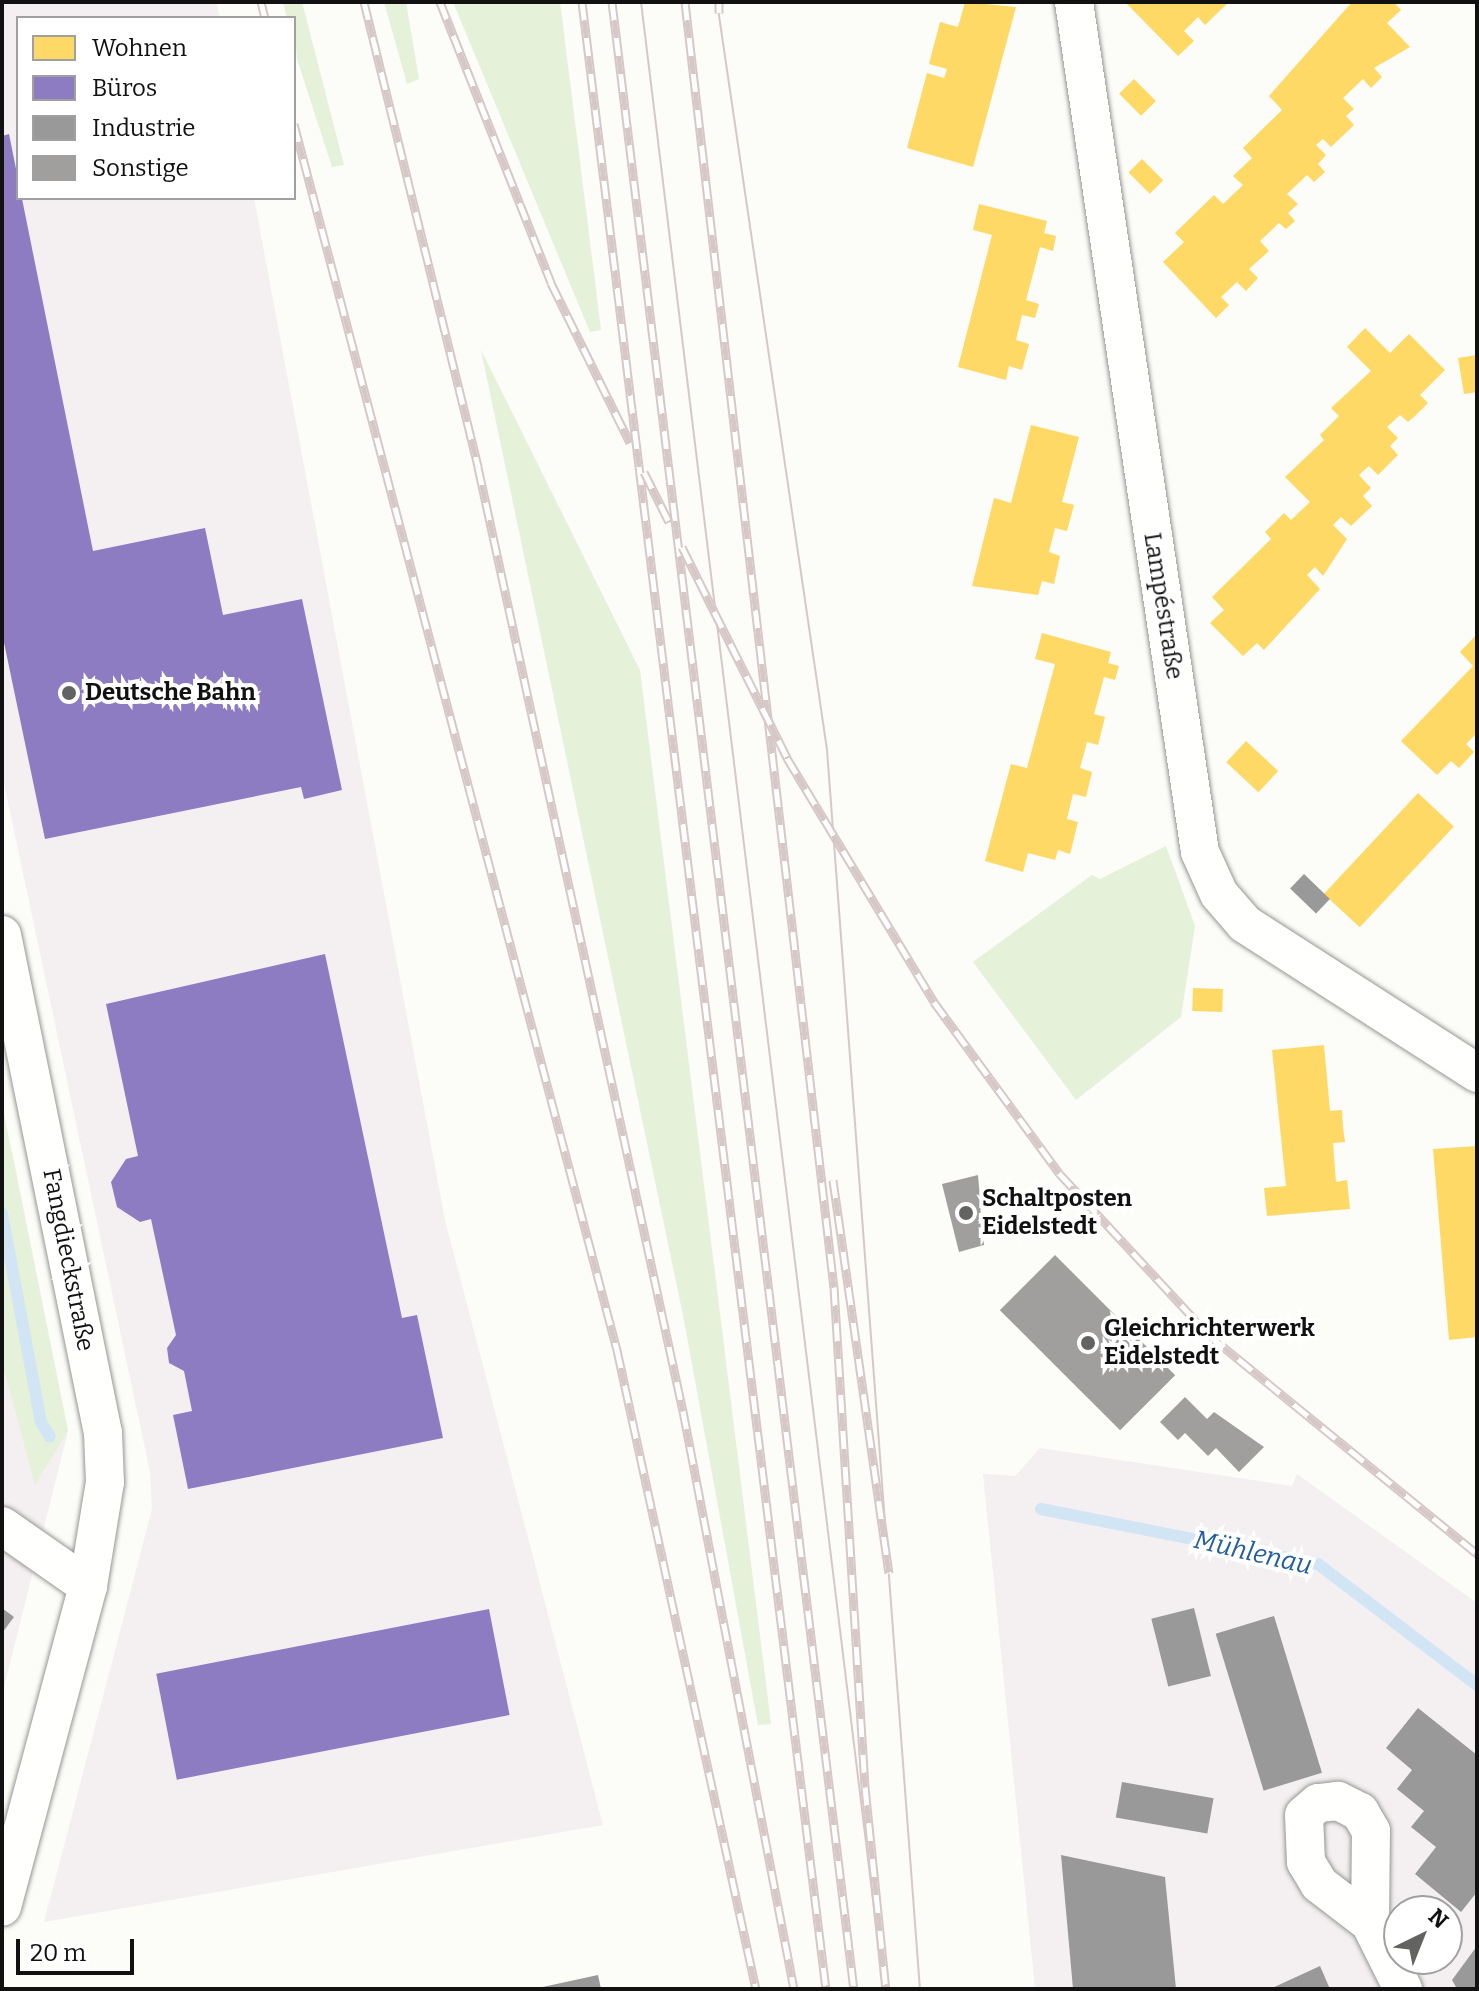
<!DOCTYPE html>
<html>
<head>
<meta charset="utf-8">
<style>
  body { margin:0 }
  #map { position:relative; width:1479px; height:1991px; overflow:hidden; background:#fcfcf8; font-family:Bitter,serif }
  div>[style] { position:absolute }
  .industrial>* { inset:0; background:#f4f0f2 }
  .green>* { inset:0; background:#e5f1d9 }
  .homes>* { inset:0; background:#ffd966; transform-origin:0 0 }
  .offices>* { inset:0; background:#8e7cc3; transform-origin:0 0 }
  .industry>* { inset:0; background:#999; transform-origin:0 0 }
  .stream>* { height:12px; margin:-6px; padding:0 6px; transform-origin:6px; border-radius:6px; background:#d1e5f4 }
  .building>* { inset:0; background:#a09f9d; transform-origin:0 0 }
  .roads { filter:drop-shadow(0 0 2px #979795) drop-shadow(0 0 2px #979795) }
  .minor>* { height:38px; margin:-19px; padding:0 19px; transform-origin:19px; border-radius:19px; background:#fffffe }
  .tram>* { height:2px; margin:-1px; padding:0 1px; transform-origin:1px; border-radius:1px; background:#d7c8c8 }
  .rail>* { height:9px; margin-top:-4.5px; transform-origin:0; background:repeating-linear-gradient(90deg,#fff 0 18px,#d7c8c8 0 36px); box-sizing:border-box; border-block:2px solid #d7c8c8 }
  .dots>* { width:22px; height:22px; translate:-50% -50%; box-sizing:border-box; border:4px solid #fff; border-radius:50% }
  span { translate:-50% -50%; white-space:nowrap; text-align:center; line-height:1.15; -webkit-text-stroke:8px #fff; paint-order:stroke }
  .street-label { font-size:24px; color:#111 }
  .poi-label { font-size:24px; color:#111; font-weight:700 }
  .left { translate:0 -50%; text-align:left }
  .water-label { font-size:26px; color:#225e9b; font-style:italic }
  .frame { position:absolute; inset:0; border:4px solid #111; pointer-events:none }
  .legend { position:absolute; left:16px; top:16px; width:280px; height:184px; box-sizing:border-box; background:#fff; border:2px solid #a0a0a0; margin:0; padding:10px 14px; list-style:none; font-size:24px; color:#111 }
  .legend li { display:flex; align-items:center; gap:16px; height:40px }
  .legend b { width:40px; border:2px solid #a0a0a0 }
  .north { position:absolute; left:1383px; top:1895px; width:80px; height:80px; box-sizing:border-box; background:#fff; border:2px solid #a0a0a0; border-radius:50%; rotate:43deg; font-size:22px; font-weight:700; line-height:32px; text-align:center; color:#111 }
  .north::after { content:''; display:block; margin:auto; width:28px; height:36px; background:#636362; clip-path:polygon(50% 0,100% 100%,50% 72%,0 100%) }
  .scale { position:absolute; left:16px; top:1939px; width:118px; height:36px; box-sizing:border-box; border:4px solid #111; border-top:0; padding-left:10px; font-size:24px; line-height:28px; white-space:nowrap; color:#111; -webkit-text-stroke:6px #fff; paint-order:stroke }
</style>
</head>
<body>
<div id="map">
  <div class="industrial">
    <div style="clip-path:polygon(2px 2px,216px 2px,220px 18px,18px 18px,18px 198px,254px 198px,445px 1220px,603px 1825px,44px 1922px,152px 1509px,150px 1472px,2px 774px)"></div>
    <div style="clip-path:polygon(2px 1145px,12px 1151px,68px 1431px,2px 1695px)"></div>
    <div style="clip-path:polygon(evenodd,1040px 1448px,1292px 1486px,1297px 1474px,1477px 1603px,1477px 1989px,1035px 1989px,983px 1474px,1015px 1476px,1040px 1448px,1399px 1911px,1447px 1911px,1447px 1959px,1399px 1959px,1399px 1911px)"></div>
  </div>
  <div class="green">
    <div style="clip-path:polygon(283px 2px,302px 2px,344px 165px,332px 167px,297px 59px,294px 18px,287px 18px)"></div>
    <div style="clip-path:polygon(384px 2px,406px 2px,419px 79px,407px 84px)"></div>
    <div style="clip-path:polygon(453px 2px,560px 2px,601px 330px,590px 332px)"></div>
    <div style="clip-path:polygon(481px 350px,640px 670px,771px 1724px,758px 1725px,683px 1315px)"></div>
    <div style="clip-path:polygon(1166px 846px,1195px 926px,1181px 1017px,1076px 1100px,973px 962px,1092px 875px,1100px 879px)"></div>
    <div style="clip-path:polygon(2px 1104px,68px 1431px,35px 1485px,2px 1362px)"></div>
  </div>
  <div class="homes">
    <div style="clip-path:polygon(965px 2px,1016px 7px,973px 167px,907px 148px,927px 73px,944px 78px,947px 69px,929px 64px,940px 22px,958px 27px)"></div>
    <div style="clip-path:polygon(1125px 2px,1229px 2px,1205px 25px,1198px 17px,1184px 31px,1194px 41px,1178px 56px)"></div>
    <div style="clip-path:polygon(1352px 2px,1394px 2px,1401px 10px,1387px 23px,1410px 47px,1374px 68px,1382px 77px,1371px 88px,1363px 79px,1343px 98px,1354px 109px,1346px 116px,1354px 125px,1331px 147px,1323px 139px,1316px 145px,1326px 155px,1318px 164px,1325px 172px,1314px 182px,1307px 175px,1287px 194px,1298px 204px,1288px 213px,1295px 221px,1286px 229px,1279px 223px,1260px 241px,1269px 251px,1249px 269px,1258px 278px,1246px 291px,1237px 282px,1221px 297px,1229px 305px,1216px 318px,1163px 262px,1184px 242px,1175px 233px,1214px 195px,1223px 204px,1243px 185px,1233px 176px,1252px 158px,1243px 148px,1282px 110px,1269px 96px)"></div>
    <div style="left:1134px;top:79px;width:31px;height:21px;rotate:45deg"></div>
    <div style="left:1142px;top:159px;width:30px;height:19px;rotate:45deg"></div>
    <div style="clip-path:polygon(979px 204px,1047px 221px,1044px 233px,1056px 236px,1053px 251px,1040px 247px,1033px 274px,1026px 300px,1039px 304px,1035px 318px,1022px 315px,1016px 340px,1029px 344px,1022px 370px,1009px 366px,1006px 380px,958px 367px,992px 235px,973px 230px)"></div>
    <div style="clip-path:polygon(1365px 328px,1390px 353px,1409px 334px,1445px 370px,1420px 395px,1428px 403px,1415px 416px,1408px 422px,1400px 415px,1387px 427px,1398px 438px,1390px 446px,1398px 455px,1378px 475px,1369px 466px,1359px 475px,1371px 488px,1363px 496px,1372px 506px,1351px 526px,1341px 517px,1333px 525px,1347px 539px,1323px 576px,1315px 567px,1307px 575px,1320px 589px,1264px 650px,1257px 643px,1243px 656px,1210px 623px,1224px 610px,1212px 597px,1271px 539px,1265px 532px,1284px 513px,1291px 520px,1310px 502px,1285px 477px,1324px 440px,1320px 435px,1339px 416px,1331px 408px,1371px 371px,1347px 347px)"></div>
    <div style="clip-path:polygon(1477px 355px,1477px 392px,1464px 394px,1458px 358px)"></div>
    <div style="clip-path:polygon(1031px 425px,1079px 437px,1062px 502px,1074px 505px,1067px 531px,1055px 528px,1049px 552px,1060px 556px,1054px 584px,1042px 581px,1038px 595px,972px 586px,994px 498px,1011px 503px)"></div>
    <div style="clip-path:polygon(1042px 633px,1111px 652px,1108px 663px,1119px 666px,1115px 680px,1104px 677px,1094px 714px,1105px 717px,1098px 745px,1087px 742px,1083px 757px,1080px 768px,1092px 772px,1086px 797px,1073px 794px,1067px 819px,1078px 822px,1070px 854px,1058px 850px,1055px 860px,1028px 853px,1023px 872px,985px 861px,1011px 764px,1027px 768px,1055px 664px,1035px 659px)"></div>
    <div style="clip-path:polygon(1477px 634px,1477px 733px,1466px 744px,1474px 752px,1459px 768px,1451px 761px,1437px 775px,1401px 741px,1473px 666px,1460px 652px)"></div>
    <div style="left:1246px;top:741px;width:44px;height:29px;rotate:43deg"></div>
    <div style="left:1418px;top:793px;width:49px;height:138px;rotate:43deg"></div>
    <div style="left:1193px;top:988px;width:30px;height:23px;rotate:2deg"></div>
    <div style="clip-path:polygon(1324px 1045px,1330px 1111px,1342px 1110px,1343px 1127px,1345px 1142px,1333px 1143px,1336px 1182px,1347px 1180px,1350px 1209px,1267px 1216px,1264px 1188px,1286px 1186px,1272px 1050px)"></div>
    <div style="clip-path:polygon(1477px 1146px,1477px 1337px,1449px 1340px,1433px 1149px)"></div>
  </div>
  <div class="offices">
    <div style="clip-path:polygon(9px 134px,93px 551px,205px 528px,223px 615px,302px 599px,342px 790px,304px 799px,301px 787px,45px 839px,2px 633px,2px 136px)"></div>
    <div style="clip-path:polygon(325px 954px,402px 1318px,417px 1315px,443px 1438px,188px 1489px,173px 1415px,192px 1411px,184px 1371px,169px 1363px,167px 1348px,176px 1335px,151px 1219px,140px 1222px,117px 1207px,111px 1182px,126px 1159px,138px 1156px,106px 1004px)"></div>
    <div style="left:489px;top:1609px;width:108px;height:339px;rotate:79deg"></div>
  </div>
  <div class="industry">
    <div style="left:1304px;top:874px;width:36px;height:20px;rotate:44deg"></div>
    <div style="clip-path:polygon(2px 1608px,14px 1617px,2px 1633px)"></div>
    <div style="left:1194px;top:1608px;width:70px;height:44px;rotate:76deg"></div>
    <div style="left:1274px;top:1616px;width:164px;height:61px;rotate:73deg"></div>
    <div style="clip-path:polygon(1418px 1708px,1477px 1755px,1477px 1892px,1461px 1912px,1415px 1874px,1436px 1847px,1411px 1827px,1424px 1811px,1397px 1789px,1412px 1770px,1386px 1748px)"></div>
    <div style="left:1122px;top:1782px;width:93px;height:36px;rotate:10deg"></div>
    <div style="clip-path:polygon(1061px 1855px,1165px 1877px,1176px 1989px,1073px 1989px)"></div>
    <div style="clip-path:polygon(1477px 1946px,1477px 1989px,1457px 1989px,1452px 1980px)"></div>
    <div style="clip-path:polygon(1320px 1966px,1330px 1989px,1270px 1989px)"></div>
    <div style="clip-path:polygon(598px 1975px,601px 1989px,538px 1989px,538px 1988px)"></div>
  </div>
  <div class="stream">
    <div style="left:2px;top:1214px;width:212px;rotate:79.4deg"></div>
    <div style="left:41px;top:1422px;width:17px;rotate:59deg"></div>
    <div style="left:1041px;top:1509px;width:282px;rotate:11.2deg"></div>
    <div style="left:1318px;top:1564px;width:200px;rotate:37.3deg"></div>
  </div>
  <div class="building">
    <div style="clip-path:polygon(978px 1175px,984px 1245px,959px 1252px,942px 1184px)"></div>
    <div style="left:1055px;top:1255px;width:170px;height:78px;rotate:45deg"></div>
    <div style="clip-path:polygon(1185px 1397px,1207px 1419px,1214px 1412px,1264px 1447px,1239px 1472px,1216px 1448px,1208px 1456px,1185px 1433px,1178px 1440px,1160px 1422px)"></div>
  </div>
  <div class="roads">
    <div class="minor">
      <div style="left:1074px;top:2px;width:859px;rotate:81.57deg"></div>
      <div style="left:1200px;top:852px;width:46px;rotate:65.7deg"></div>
      <div style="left:1219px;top:894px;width:40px;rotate:49deg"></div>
      <div style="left:1245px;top:924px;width:276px;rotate:32.7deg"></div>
      <div style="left:2px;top:935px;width:508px;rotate:78.54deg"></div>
      <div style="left:103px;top:1433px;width:49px;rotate:87.7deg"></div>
      <div style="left:105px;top:1482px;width:105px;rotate:99.3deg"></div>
      <div style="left:88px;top:1586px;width:332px;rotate:105deg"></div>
      <div style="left:2px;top:1526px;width:105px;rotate:34.9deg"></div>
      <div style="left:1370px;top:1923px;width:92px;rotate:-89.4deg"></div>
      <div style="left:1371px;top:1831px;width:22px;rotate:-120deg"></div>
      <div style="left:1360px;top:1812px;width:25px;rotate:-153deg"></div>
      <div style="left:1338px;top:1801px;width:20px;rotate:174deg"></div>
      <div style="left:1318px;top:1803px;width:18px;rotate:139deg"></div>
      <div style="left:1304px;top:1815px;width:47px;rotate:87.6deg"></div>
      <div style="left:1306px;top:1862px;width:26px;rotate:59deg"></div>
      <div style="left:1319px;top:1884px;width:64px;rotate:37.4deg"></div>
      <div style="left:1370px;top:1923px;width:74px;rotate:63.4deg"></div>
    </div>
  </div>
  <div class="tram">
    <div style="left:641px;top:2px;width:2002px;rotate:83.03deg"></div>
    <div style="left:717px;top:2px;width:756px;rotate:81.63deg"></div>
    <div style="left:827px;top:750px;width:1242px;rotate:85.71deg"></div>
  </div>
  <div class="rail">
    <div style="left:261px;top:2px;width:16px;rotate:76deg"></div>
    <div style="left:364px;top:2px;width:479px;rotate:76.2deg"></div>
    <div style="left:478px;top:467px;width:966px;rotate:77.75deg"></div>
    <div style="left:683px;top:1411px;width:589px;rotate:79.13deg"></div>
    <div style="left:440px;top:2px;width:302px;rotate:68.4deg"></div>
    <div style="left:551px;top:283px;width:178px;rotate:63.7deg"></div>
    <div style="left:582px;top:2px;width:2002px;rotate:83deg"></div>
    <div style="left:612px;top:2px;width:2002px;rotate:83.06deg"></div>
    <div style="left:685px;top:2px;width:1294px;rotate:83.39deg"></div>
    <div style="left:834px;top:1287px;width:501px;rotate:86.45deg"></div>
    <div style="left:865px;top:1787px;width:203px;rotate:84.1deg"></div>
    <div style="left:719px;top:13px;width:11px;rotate:-90deg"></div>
    <div style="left:294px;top:124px;width:1268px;rotate:75.24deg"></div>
    <div style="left:617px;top:1350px;width:654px;rotate:77.73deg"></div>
    <div style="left:644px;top:472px;width:56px;rotate:63.4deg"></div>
    <div style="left:682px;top:547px;width:236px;rotate:63.5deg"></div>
    <div style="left:787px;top:758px;width:285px;rotate:58.9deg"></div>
    <div style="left:934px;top:1002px;width:212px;rotate:53.8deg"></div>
    <div style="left:1059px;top:1173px;width:222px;rotate:47.2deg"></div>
    <div style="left:1210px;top:1336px;width:345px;rotate:39.2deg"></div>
    <div style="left:833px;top:1180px;width:397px;rotate:81.9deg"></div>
  </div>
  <div class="dots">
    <div style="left:69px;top:693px;background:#636362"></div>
    <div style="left:966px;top:1213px;background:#636362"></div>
    <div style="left:1088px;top:1343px;background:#636362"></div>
  </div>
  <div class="street-label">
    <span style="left:1163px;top:606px;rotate:81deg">Lampéstraße</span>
    <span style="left:68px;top:1260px;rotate:79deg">Fangdieckstraße</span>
  </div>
  <div class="poi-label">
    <span class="left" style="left:85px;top:693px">Deutsche Bahn</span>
    <span class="left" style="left:982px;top:1213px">Schaltposten<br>Eidelstedt</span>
    <span class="left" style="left:1104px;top:1343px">Gleichrichterwerk<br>Eidelstedt</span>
  </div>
  <div class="water-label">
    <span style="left:1253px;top:1553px;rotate:13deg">Mühlenau</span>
  </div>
  <div class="frame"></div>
  <ul class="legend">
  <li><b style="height:22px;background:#ffd966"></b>Wohnen</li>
  <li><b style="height:22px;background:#8e7cc3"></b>Büros</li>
  <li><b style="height:22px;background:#999"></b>Industrie</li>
  <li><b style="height:22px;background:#a09f9d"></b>Sonstige</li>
  </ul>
  <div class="north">N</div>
  <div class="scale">20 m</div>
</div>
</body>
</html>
